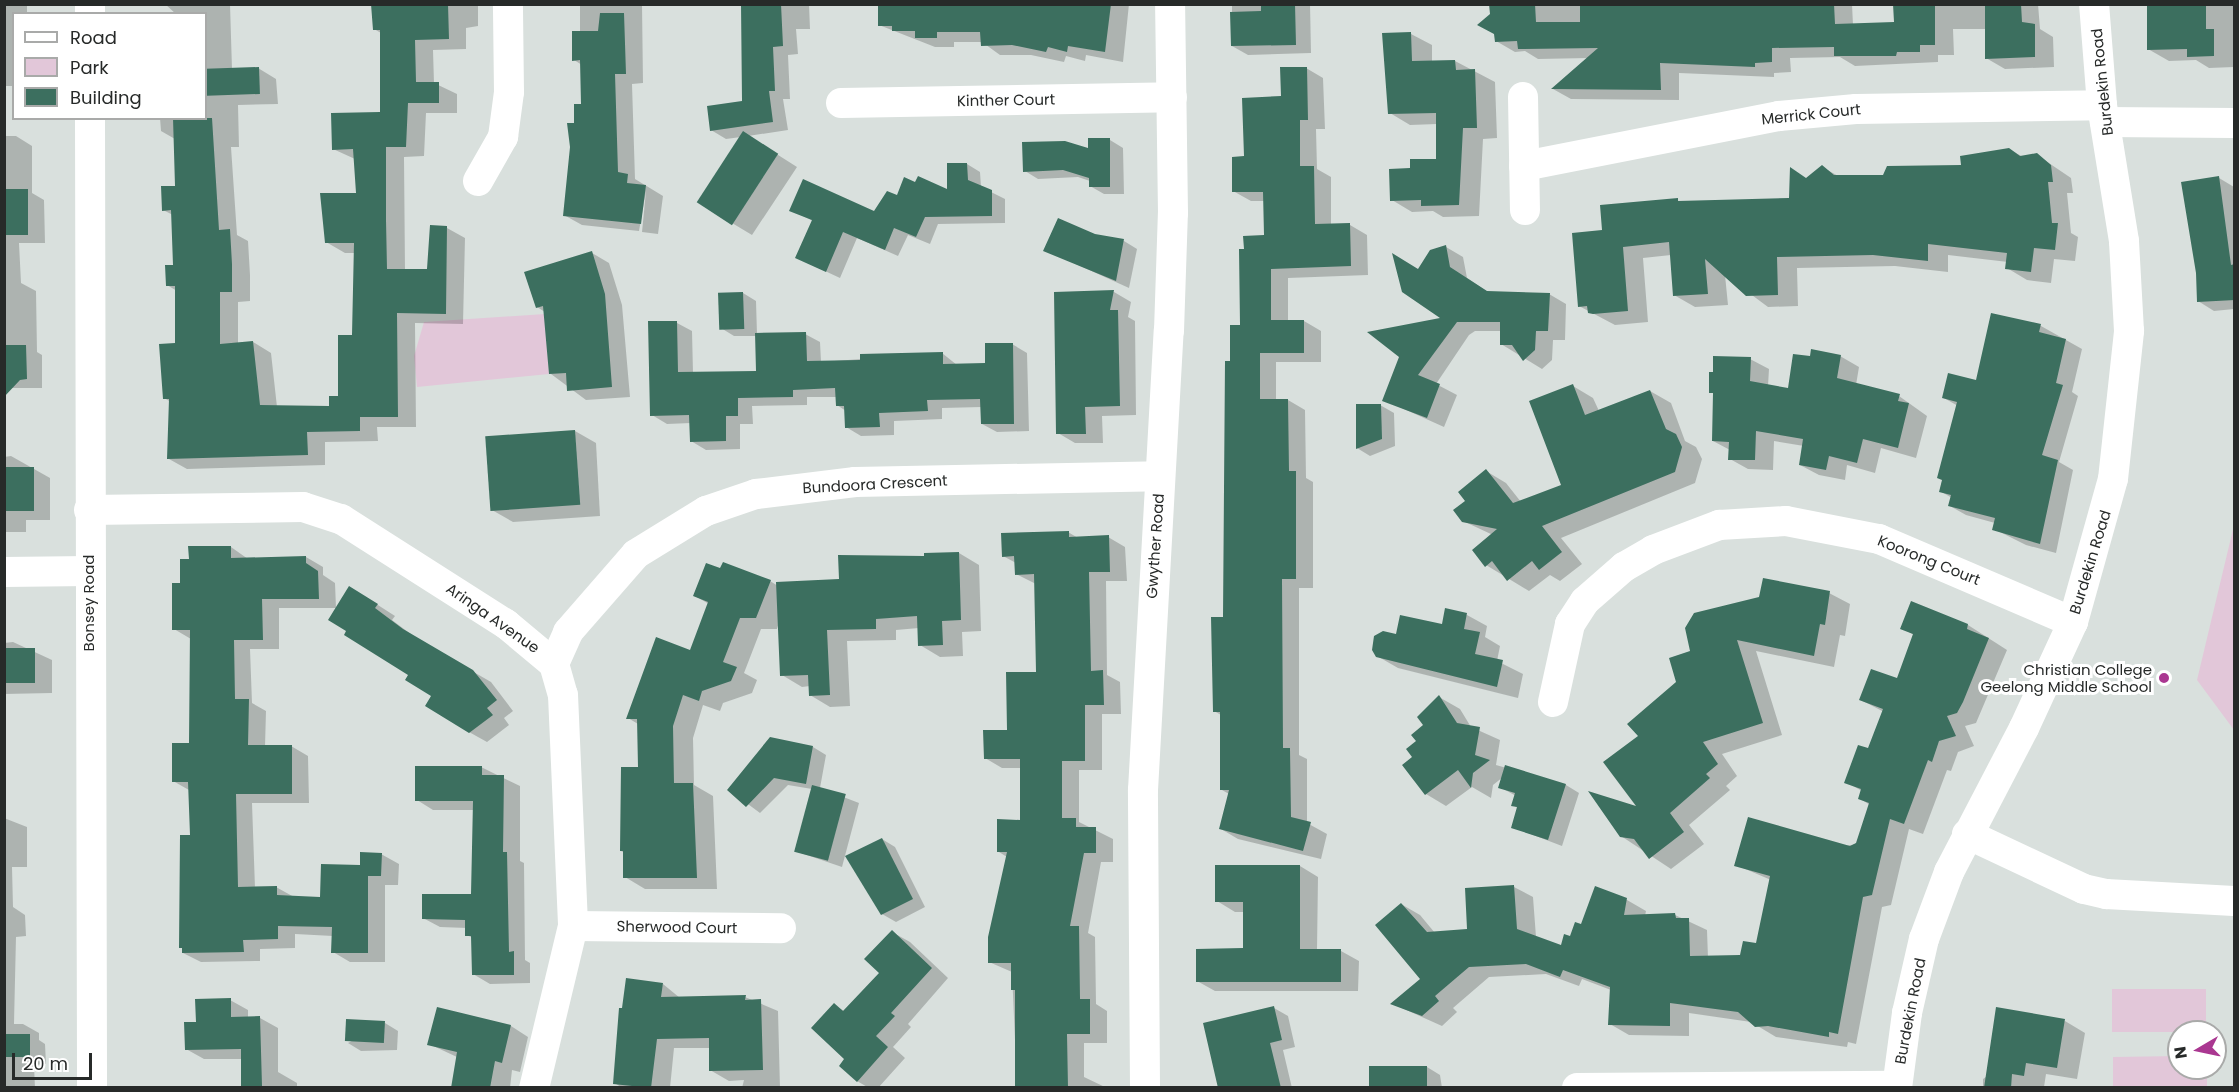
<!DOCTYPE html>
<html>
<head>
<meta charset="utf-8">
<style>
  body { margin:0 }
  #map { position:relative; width:2239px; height:1092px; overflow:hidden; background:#d9e0dd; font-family:Poppins,sans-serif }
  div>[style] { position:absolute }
  .green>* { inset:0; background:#e2c7d9; transform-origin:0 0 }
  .shadow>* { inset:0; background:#0003 }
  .building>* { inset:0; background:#3c6f5f; transform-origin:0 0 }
  .minor>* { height:30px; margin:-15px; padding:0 15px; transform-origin:15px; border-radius:15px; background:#fff }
  .dots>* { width:16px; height:16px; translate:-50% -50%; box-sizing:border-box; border:3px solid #fff; border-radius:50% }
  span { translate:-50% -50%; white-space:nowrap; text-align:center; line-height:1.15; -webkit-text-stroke:6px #fff; paint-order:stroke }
  .street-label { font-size:15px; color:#272a29 }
  .poi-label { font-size:15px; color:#272a29 }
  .right { translate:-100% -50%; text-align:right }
  .frame { position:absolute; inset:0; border:6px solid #272a29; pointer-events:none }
  .legend { position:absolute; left:12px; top:12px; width:195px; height:108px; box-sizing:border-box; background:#fff; border:2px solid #a9aaa9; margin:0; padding:8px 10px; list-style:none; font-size:18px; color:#272a29 }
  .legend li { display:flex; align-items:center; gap:12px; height:30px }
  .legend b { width:30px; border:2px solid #a9aaa9 }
  .north { position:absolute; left:2167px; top:1020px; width:60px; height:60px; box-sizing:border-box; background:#fff; border:2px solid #a9aaa9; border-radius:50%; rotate:261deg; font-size:16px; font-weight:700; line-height:24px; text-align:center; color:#272a29 }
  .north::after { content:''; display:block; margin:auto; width:21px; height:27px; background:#aa3791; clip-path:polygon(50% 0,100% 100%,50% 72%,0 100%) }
  .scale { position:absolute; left:12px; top:1053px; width:80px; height:27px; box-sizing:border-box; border:3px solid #272a29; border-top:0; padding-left:8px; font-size:18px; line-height:21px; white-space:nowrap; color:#272a29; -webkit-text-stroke:4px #fff; paint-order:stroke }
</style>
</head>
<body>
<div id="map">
  <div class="green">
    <div style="clip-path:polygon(545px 314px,549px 374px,417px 387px,414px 356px,424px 322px)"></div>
    <div style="clip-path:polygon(2234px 525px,2234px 730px,2197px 680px)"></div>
    <div style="left:2206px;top:989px;width:43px;height:94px;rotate:90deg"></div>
    <div style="clip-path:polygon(2179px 1056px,2179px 1068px,2207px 1068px,2207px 1087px,2113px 1087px,2113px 1057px)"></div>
  </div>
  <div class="shadow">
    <div style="clip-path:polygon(4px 4px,27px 4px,27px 14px,14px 14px,14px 86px,4px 86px)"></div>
    <div style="clip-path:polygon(165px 4px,230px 4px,232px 69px,258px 68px,276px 79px,278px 104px,238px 105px,239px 147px,231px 147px,237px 235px,248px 241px,250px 275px,250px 301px,238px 302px,238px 344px,253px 342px,271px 353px,277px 407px,331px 408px,340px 397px,353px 336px,355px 253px,345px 253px,326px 242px,357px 194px,355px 159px,333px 149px,382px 113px,381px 33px,374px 29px,372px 4px,478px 4px,478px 26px,466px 28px,466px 49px,433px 50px,434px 83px,457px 94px,457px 113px,426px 113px,424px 156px,404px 157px,405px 270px,428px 271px,447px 228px,465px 238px,463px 324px,415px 323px,416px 427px,377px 427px,378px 441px,325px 442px,325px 465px,187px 469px,169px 459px,171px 402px,164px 398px,177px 344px,177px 291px,167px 285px,174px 266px,173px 215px,163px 210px,176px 187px,175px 139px,161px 131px,160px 118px,206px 118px,206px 14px,176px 14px)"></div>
    <div style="clip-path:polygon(580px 4px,642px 4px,643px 83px,632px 84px,635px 179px,663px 196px,658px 234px,642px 232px,646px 191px,639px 231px,582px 225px,564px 215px,576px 125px,582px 106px,582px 65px,574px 60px,580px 33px)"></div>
    <div style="clip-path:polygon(743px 4px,809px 4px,810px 29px,796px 29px,798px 54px,788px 55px,790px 99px,783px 99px,788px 130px,748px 136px,797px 167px,752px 235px,732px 223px,741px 137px,726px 139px,711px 130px,743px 103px)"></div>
    <div style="clip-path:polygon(879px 4px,1129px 4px,1123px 62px,1086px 55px,1085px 61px,1066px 56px,1064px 62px,1031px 55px,1000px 55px,982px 42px,954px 42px,954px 47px,935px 47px,879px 25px)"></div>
    <div style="clip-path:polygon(1232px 4px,1310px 4px,1311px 53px,1248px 55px,1232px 46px)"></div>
    <div style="clip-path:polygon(1491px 4px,1852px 4px,1853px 25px,1895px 24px,1895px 4px,2038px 4px,2040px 29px,2053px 37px,2054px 67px,2005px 69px,1986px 58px,1986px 29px,1953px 29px,1954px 55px,1938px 55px,1938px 62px,1855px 66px,1840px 57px,1790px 58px,1791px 72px,1774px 73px,1774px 77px,1679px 73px,1679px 100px,1571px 99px,1553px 89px,1589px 58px,1538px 59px,1525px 51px,1515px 52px,1496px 41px)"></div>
    <div style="clip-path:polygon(2148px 4px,2234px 4px,2234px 67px,2209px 68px,2196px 60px,2169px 61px,2148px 49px)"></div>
    <div style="clip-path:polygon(1411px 34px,1432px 45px,1432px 62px,1455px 61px,1495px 82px,1497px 138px,1483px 139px,1479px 216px,1443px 217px,1433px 211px,1412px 212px,1392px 200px,1411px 170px,1438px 160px,1437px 124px,1410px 125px,1390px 113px,1383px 35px)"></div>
    <div style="clip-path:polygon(1306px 68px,1323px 78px,1325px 129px,1316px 129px,1317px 169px,1331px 177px,1331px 225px,1350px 225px,1367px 235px,1368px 275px,1288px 278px,1288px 321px,1304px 321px,1321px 331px,1321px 362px,1276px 362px,1276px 400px,1288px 400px,1305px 410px,1306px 478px,1313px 482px,1313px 588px,1299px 588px,1299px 755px,1307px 759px,1307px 823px,1327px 834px,1321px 859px,1238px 839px,1221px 829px,1229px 794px,1222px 790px,1221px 715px,1214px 711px,1225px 619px,1231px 362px,1241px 327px,1245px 250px,1266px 236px,1265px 201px,1251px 201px,1233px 191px,1245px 158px)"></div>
    <div style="clip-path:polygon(4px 136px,16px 136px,32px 146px,32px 193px,44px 200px,45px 243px,19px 243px,21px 283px,36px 291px,37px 352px,42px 355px,42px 388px,4px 388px)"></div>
    <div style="clip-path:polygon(1110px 140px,1123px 148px,1124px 194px,1104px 194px,1090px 186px,1090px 181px,1078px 177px,1038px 179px,1025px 171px)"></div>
    <div style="clip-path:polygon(2009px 149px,2023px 157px,2037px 155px,2071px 178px,2073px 193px,2067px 193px,2071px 233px,2078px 237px,2075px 261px,2054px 259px,2051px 283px,2027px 280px,2007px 268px,2008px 262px,1948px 255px,1948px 272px,1895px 266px,1797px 268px,1798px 306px,1768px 307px,1725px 275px,1728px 305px,1695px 307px,1674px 295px,1671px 255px,1643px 258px,1648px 322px,1615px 325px,1579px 306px,1604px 231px,1677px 200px,1683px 203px,1790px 199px,1822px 167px,1840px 177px,1884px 176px,1963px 166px)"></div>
    <div style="clip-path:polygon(967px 164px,980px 172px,981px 187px,1005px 199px,1005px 223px,938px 224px,930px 244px,908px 235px,898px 256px,857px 238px,840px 278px,797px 258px,813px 221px,791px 210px,874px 213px,916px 184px,949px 191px)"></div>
    <div style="clip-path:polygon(2219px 178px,2234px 187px,2234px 309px,2214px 311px,2198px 301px)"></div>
    <div style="clip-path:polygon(1095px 236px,1124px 241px,1137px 249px,1129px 288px,1045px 250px)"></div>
    <div style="clip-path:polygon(1446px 247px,1463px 257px,1467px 278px,1489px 293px,1549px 294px,1566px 304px,1565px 340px,1553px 340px,1552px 360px,1542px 369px,1501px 344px,1502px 331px,1475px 331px,1469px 335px,1436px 384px,1457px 395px,1444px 427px,1384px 400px,1443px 318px,1419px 271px)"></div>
    <div style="clip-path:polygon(592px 253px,609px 263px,622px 305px,630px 397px,586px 400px,551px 374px,545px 312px,537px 307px)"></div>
    <div style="clip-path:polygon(1114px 292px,1131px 302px,1128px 317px,1135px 321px,1136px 415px,1102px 416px,1103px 443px,1075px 443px,1058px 433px,1056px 294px)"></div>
    <div style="clip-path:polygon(743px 293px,756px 301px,757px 334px,805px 334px,820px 342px,821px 362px,942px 353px,957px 365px,987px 364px,1012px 344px,1027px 353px,1029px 431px,997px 432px,982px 424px,982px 407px,942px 408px,942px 419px,894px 421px,894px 435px,861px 436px,846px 427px,846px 411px,837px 405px,837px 397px,807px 397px,807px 405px,752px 406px,753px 424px,740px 424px,740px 449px,706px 450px,691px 441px,691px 423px,667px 424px,652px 415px,677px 323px,692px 331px,693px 373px,758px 372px,757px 336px,734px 336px,721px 328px)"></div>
    <div style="clip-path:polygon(1993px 314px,2041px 326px,2082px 349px,2072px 392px,2078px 396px,2059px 462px,2073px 470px,2056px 553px,2026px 545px,1994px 529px,1995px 523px,1966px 515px,1950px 506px,1952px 498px,1940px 491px,1958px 406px,1944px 398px,1977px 382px)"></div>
    <div style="clip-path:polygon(1840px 356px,1859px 367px,1856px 385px,1899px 396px,1927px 416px,1916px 458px,1881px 448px,1875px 473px,1847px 465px,1845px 480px,1819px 475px,1800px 465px,1804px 446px,1774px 441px,1773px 470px,1748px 469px,1730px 459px,1730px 450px,1713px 441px,1715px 394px,1710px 392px,1750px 359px,1769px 369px,1768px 386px,1789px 390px,1812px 358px)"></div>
    <div style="clip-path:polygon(1573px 386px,1593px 398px,1599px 411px,1650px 391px,1671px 403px,1685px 441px,1696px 447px,1702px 459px,1695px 483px,1561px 538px,1582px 564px,1560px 581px,1550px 575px,1529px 591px,1486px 565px,1493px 535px,1463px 521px,1467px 501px,1486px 471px,1506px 483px,1521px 502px,1563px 485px)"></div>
    <div style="clip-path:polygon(1380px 405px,1394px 413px,1395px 446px,1370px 456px,1357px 448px)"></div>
    <div style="clip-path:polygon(575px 431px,596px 443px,600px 516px,513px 522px,492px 510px)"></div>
    <div style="clip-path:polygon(11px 456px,50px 478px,50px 520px,26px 520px,26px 532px,4px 532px,4px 457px)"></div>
    <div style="clip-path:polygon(1068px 532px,1078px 538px,1108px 537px,1125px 547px,1127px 581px,1106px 581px,1107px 675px,1120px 682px,1121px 714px,1102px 714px,1102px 770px,1079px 770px,1079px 822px,1113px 839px,1113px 862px,1101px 862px,1088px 933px,1095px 937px,1096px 1004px,1107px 1011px,1107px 1043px,1084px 1043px,1084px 1077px,1107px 1088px,1012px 1088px,1017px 1086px,1012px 972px,989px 962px,1007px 857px,999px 852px,1021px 821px,1021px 768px,1002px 768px,985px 758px,1008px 732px,1038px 673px,1036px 584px,1016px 574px,1016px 563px,1003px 556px)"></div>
    <div style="clip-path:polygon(231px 547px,248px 559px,306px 557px,323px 567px,323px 575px,335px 583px,336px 608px,279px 608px,279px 649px,250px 649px,252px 703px,266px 711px,265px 747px,291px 746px,308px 756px,309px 803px,252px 803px,255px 888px,276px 887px,294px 897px,322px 898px,381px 854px,399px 864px,398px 885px,385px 885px,385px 962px,350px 962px,333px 952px,333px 936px,295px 934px,295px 948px,260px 949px,260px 961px,201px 962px,183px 953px,191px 837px,189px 790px,173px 781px,190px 744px,191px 639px,174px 629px,190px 561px)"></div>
    <div style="clip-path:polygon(959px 553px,979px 565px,981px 631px,962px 632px,963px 656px,940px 657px,920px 645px,919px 628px,896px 630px,896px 640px,847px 641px,850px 706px,830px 707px,810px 695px,810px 686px,802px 687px,782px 675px,779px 622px,777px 629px,761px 629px,744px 673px,757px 680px,752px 693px,723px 703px,720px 711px,703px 705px,693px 738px,694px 785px,713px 796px,717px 889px,645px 889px,625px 877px,625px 853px,621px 851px,639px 768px,638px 724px,628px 718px,691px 652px,709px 604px,695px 596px,770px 581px,778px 586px,840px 581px,926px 557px)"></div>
    <div style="clip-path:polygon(1829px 593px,1850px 604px,1845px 636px,1840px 635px,1834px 667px,1756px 651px,1782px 735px,1722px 754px,1737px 776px,1726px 786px,1730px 790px,1689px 825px,1704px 844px,1671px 869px,1621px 836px,1640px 808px,1640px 736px,1678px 682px,1692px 652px)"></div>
    <div style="clip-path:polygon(367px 598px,395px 616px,392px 620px,420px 641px,491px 682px,513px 711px,504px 718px,509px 725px,487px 742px,469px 732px,410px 674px)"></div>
    <div style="clip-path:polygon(1911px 603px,1968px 625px,2007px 650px,1976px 723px,1965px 726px,1974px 746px,1958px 752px,1951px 771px,1947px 770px,1923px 834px,1909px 829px,1891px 905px,1882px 907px,1856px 1044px,1848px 1042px,1847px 1047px,1776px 1037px,1751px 1022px,1689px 1013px,1689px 1036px,1629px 1035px,1610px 1024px,1611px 990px,1582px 979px,1579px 986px,1546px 974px,1489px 977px,1453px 1008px,1457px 1012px,1442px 1026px,1393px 1004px,1423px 979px,1401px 904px,1420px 915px,1435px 933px,1469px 930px,1514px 887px,1533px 897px,1536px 937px,1561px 947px,1582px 926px,1596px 888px,1627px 900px,1646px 911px,1645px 916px,1675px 915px,1707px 930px,1708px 958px,1742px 957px,1757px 945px,1771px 880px,1736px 865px,1857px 844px,1870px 805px,1859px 798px,1862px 791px,1846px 782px,1869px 750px,1884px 712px,1861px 700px,1898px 680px,1914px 635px,1902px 628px)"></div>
    <div style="clip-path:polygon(1467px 615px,1487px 626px,1485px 637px,1500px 646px,1497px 661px,1523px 674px,1518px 698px,1398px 668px,1377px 656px,1398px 635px,1443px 626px)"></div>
    <div style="clip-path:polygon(13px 642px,52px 660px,52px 693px,4px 694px,4px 643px)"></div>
    <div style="clip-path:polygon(1439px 697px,1460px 709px,1471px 727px,1500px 740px,1496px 765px,1566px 785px,1579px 793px,1562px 846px,1512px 827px,1518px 808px,1513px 805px,1516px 796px,1500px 787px,1503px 777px,1493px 785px,1491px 798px,1472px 787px,1446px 806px,1426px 794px,1404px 766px,1415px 757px)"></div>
    <div style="clip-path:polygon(813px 747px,826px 755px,820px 788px,859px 803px,842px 867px,795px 851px,812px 789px,788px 785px,760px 813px,729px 790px)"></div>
    <div style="clip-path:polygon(481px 767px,520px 786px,520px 861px,524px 863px,525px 960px,530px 963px,530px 983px,490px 984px,473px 974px,473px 938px,467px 935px,467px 928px,440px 927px,423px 918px,473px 895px,474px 810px,433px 810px,417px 800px)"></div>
    <div style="clip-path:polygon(4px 818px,27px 827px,27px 867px,12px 867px,13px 907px,25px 915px,26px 936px,16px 937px,14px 1024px,23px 1024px,39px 1033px,39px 1040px,45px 1044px,46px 1064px,34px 1065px,35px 1088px,4px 1088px)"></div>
    <div style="clip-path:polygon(882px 839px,895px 847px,925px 907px,896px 922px,882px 914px)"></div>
    <div style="clip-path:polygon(1300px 866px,1318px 877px,1317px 950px,1341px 951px,1359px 961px,1358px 991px,1215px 991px,1197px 981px,1245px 950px,1244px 912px,1235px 912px,1217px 901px)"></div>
    <div style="clip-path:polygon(892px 932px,910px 942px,948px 978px,908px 1024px,911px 1027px,893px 1047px,905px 1058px,878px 1088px,869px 1088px,857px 1081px,847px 1059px,834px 1005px,844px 1011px,881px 973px)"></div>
    <div style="clip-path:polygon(663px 984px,680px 998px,745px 997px,778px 1011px,780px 1088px,742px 1088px,744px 1080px,729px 1081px,710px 1070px,710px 1048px,674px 1048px,670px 1088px,622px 1088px,615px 1083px)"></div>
    <div style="clip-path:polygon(230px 1000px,248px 1010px,248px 1018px,260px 1018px,278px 1028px,278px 1072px,297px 1083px,297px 1088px,242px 1088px,242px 1059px,204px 1059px,186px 1049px,197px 1023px)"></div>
    <div style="clip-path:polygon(438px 1008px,511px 1026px,528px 1037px,520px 1072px,512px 1070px,510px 1088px,452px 1088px,457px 1057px,429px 1044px)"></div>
    <div style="clip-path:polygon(1274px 1008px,1288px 1016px,1295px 1047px,1283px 1050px,1292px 1088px,1219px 1088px)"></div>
    <div style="clip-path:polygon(2065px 1021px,2085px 1033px,2077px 1079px,2046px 1074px,2044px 1087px,1983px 1088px,1983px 1079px)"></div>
    <div style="clip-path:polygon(385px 1023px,398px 1031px,397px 1050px,361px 1051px,348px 1043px)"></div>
    <div style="clip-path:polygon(1427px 1067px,1440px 1075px,1442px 1088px,1371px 1088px)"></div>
  </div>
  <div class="building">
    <div style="clip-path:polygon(371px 4px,448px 4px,449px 39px,415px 40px,416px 82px,439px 82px,439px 103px,408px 103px,406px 147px,386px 147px,386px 220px,387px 269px,427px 269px,430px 225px,447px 226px,446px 314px,397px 313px,398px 417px,360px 417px,360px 431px,307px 432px,308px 455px,167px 459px,169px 399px,163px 399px,159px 344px,175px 343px,175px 286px,166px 286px,165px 265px,173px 265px,171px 210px,162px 211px,161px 186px,175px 186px,173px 118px,212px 118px,219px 230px,230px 229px,232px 264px,232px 292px,220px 292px,220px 344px,253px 341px,260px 405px,329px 406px,329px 396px,338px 396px,338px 335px,352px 335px,354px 243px,325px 243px,320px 193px,356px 193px,353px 149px,332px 150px,331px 113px,380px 112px,380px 30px,373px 30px)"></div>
    <div style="clip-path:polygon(741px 4px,781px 4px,783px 46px,773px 47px,775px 91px,769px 91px,773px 122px,710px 131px,707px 106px,742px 101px)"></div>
    <div style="clip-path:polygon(878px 4px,1111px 4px,1105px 52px,1068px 46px,1067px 52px,1048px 47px,1046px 52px,1012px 45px,981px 46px,980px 32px,937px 32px,937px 38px,915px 38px,915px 31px,892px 31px,892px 26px,878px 26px)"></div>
    <div style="clip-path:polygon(1261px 4px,1295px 4px,1296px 45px,1231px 46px,1230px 12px,1261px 11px)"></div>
    <div style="clip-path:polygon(1489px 4px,1535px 4px,1536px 22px,1580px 22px,1580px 4px,1834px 4px,1835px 24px,1894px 22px,1893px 4px,1935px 4px,1935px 45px,1920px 45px,1920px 52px,1897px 52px,1896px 56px,1834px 56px,1834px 47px,1772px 48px,1772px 62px,1755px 63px,1755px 67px,1660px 63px,1661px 90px,1551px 89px,1598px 48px,1518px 49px,1517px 41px,1495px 42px,1494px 34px,1477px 25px,1490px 14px)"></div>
    <div style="clip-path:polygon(1985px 4px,2021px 4px,2022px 22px,2035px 24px,2035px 57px,1985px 59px)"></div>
    <div style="clip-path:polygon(2147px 4px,2206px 4px,2206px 29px,2214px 29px,2214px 56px,2187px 57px,2187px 49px,2147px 50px)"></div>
    <div style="clip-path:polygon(600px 13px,624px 13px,626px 74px,615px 74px,618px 172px,628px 174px,627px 183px,646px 185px,641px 224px,563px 216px,570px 147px,567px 123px,574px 123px,574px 104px,581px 104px,580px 60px,572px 61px,572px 31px,598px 31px)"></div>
    <div style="clip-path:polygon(1411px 32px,1412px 61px,1455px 60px,1456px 70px,1475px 69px,1477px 128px,1463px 128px,1459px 205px,1421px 206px,1421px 200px,1390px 201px,1389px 169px,1410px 168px,1410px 159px,1436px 159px,1436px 113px,1388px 114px,1382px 33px)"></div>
    <div style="left:259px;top:67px;width:27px;height:53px;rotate:88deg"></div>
    <div style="clip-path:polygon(1280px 67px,1307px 67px,1308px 120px,1300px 120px,1300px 166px,1314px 166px,1315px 224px,1350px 223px,1351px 266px,1271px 269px,1271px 320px,1304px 320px,1304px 353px,1260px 353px,1260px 399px,1288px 399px,1289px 471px,1296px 471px,1296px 579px,1282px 579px,1283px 748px,1290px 748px,1291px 817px,1311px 822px,1303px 851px,1219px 829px,1229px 790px,1220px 790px,1220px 712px,1213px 712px,1211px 617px,1223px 617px,1225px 361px,1230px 361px,1230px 325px,1240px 325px,1239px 249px,1244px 249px,1243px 236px,1264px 235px,1263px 192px,1232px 192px,1232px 157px,1244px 156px,1242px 98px,1281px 96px)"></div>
    <div style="left:743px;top:131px;width:42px;height:85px;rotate:33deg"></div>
    <div style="clip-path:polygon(1088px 138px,1110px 138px,1110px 187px,1089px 187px,1089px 178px,1063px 170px,1023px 172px,1022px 142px,1065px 141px,1088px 148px)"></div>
    <div style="clip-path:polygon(2009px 148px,2020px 156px,2037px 153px,2051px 165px,2053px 182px,2048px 182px,2052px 223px,2058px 223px,2055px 250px,2034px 248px,2031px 272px,2005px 269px,2007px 253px,1928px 244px,1928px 261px,1873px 255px,1777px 257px,1778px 295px,1746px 296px,1705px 259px,1708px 294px,1673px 296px,1669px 242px,1623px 247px,1628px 311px,1593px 314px,1588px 313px,1587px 306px,1578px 307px,1572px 233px,1602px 230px,1600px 205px,1678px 198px,1678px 201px,1789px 198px,1790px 167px,1806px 178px,1822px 165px,1834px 175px,1883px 175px,1887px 166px,1961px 165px,1960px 156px)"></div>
    <div style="clip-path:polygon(947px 163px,967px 163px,968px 180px,992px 190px,992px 216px,925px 217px,916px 237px,894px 228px,885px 250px,843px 232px,826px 272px,795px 258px,812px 220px,789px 211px,803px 179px,874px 211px,887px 191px,897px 195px,904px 177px,915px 182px,918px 176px,947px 189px)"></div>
    <div style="clip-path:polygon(2219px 176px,2231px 265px,2235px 264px,2235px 300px,2197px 302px,2196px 273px,2181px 182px)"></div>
    <div style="left:4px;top:189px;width:24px;height:46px"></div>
    <div style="clip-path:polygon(1058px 218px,1095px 234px,1124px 239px,1116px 281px,1043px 251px)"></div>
    <div style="clip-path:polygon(1446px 245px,1450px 267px,1487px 291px,1550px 293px,1548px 331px,1536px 331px,1535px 350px,1523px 361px,1512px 345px,1500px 345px,1500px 322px,1457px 322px,1418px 375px,1440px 384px,1427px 418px,1382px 401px,1399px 357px,1367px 332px,1440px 318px,1402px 292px,1392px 253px,1418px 269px,1430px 250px)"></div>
    <div style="clip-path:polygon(592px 251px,605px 294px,612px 387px,567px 391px,566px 373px,549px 374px,543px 306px,536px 308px,524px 272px)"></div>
    <div style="clip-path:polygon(1114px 290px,1110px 310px,1118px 310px,1120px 406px,1085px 407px,1086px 434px,1056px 434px,1054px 292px)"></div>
    <div style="left:743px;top:292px;width:37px;height:25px;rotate:88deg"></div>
    <div style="clip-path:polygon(1991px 313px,2041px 324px,2039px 332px,2066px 339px,2056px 383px,2063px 385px,2042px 455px,2058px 460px,2040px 544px,1992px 530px,1995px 518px,1948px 506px,1951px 495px,1939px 492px,1942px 480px,1937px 478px,1957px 402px,1942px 398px,1948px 373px,1976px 380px)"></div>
    <div style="clip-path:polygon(648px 321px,677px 321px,678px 372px,756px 371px,755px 333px,806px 332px,807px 361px,860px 360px,860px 354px,943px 352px,943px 364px,985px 363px,985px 343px,1013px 343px,1014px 424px,981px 424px,980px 399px,927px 400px,928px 411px,879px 413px,880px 427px,845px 428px,844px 406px,836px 406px,835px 388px,793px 390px,793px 397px,738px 398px,738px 416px,726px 416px,726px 441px,690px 442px,689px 415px,650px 416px)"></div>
    <div style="clip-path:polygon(4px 345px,26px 345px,27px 379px,20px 380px,4px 397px)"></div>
    <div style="clip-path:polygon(1811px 349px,1841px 355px,1837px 378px,1900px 394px,1898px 401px,1909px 403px,1898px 448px,1863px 439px,1857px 463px,1829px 456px,1826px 470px,1799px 465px,1803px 439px,1756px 431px,1755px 460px,1728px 460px,1729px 442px,1712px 441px,1713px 393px,1709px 393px,1709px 372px,1713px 372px,1713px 356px,1751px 357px,1750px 381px,1788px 388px,1793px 354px,1810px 356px)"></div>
    <div style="clip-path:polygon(1573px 384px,1585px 415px,1650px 390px,1666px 429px,1676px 434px,1682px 447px,1675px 472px,1542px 526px,1562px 552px,1539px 570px,1532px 561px,1507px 581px,1492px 561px,1485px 567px,1472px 550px,1497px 529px,1462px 522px,1453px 510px,1465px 501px,1458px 492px,1486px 469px,1513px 503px,1561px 485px,1529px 401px)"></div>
    <div style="clip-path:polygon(1356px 404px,1381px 404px,1382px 439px,1356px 449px)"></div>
    <div style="left:575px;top:430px;width:75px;height:90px;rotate:86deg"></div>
    <div style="left:34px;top:467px;width:44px;height:30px;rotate:90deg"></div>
    <div style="clip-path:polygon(1069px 531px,1069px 537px,1109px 535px,1110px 572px,1089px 572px,1091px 671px,1103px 670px,1104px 705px,1085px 705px,1085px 761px,1062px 761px,1062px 818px,1076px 818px,1076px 827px,1096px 827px,1096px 853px,1084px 853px,1070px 926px,1079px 926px,1080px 999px,1090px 999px,1090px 1034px,1067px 1034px,1068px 1088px,1015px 1088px,1015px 990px,1011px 990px,1011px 963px,988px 963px,988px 937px,1007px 852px,997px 852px,997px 819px,1020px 820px,1020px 759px,984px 759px,983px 730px,1007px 730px,1006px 672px,1036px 672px,1034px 574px,1015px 575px,1014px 556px,1002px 557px,1001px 533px)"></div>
    <div style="clip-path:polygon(188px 546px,231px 546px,231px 558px,306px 556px,306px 563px,318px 571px,319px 599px,262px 599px,263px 640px,234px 640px,235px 699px,249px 699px,248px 745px,292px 745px,292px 794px,236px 794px,238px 887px,277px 886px,277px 895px,320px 897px,321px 864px,360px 865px,360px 852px,382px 853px,381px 876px,368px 876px,368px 953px,331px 953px,332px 927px,278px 926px,278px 939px,243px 940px,244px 952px,182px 953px,182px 948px,179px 948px,180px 835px,190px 835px,188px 782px,172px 782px,172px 743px,189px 743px,190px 630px,172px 630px,172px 583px,180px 583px,180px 559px,189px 559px)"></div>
    <div style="clip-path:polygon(959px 552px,961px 620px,942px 621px,943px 645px,918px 646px,917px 616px,876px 619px,876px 629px,827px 630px,830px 695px,809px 696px,808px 675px,780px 676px,776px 582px,839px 579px,838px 555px,924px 556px,924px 553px)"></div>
    <div style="clip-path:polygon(723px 562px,771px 580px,756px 618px,740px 618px,723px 662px,737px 667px,731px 681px,702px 691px,699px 701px,683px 695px,673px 726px,674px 783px,693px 783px,697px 878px,623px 878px,623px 851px,620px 851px,621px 767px,638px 767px,637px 719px,626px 719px,656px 637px,690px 650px,708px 602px,693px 596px,706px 563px,720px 568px)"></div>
    <div style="clip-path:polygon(1763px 578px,1830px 591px,1825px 625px,1820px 624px,1814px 656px,1737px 640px,1763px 723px,1703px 742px,1718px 764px,1706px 774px,1710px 778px,1670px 813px,1684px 832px,1649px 859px,1634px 839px,1620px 837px,1588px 791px,1636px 806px,1603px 762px,1638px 736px,1627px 724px,1676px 682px,1669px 658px,1690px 651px,1685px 628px,1694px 613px,1759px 597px)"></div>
    <div style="clip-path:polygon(349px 586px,378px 604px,375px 608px,403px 629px,473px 670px,497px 700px,487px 708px,493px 715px,469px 733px,425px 706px,431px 696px,405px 680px,408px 675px,344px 635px,346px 631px,328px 620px)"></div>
    <div style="clip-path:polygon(1911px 601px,1968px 624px,1967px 629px,1989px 638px,1963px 702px,1957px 713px,1947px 716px,1956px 736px,1939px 741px,1932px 762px,1928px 760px,1904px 824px,1890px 819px,1872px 895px,1863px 897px,1838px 1034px,1829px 1032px,1829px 1037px,1768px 1026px,1755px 1027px,1738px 1012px,1670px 1003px,1670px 1026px,1608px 1025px,1610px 987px,1563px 970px,1560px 977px,1526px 964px,1469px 967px,1435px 996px,1439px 1001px,1422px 1016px,1390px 1004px,1420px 979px,1375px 925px,1401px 903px,1427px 932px,1467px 929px,1465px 888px,1514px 885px,1517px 929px,1561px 945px,1564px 934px,1570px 936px,1575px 922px,1581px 924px,1595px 886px,1627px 898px,1624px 915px,1675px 913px,1676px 918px,1689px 918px,1690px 956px,1740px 955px,1743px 941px,1756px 943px,1770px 876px,1734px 866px,1748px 817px,1850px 846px,1856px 843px,1869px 803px,1858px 799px,1861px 789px,1844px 783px,1858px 745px,1868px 748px,1883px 709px,1859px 700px,1871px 669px,1897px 678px,1913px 634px,1900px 629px)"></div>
    <div style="clip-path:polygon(1445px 608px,1467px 613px,1464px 629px,1480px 632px,1475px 654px,1503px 660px,1497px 687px,1376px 657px,1372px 650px,1374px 636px,1383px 631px,1396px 634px,1400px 615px,1442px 624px)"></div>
    <div style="left:35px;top:648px;width:35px;height:31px;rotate:90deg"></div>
    <div style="clip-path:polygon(1439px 695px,1457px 723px,1480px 727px,1475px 755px,1490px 760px,1473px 773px,1471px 788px,1458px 770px,1425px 795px,1402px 765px,1412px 757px,1406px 749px,1416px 741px,1411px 735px,1423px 725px,1417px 717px)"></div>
    <div style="clip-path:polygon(770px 737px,813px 746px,806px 784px,774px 778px,746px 807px,727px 790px)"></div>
    <div style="clip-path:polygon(1505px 765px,1566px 784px,1548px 840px,1511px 828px,1517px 807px,1511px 806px,1515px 793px,1498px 788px)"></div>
    <div style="clip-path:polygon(415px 766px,482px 766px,482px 775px,504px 775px,503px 852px,507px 852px,509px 952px,514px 951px,514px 975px,472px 975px,471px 936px,465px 936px,465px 920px,422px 919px,422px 894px,471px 894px,473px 801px,415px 801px)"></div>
    <div style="left:812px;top:785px;width:35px;height:69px;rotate:15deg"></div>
    <div style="clip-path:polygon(882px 838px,913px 899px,881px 915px,845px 856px)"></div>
    <div style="clip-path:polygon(1215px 865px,1300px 865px,1300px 949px,1341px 949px,1341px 982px,1196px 982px,1196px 949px,1243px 948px,1243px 902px,1215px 902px)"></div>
    <div style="clip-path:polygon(892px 930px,932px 968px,891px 1013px,895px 1016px,876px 1036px,888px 1047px,857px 1082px,839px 1066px,844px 1059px,811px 1028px,834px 1003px,843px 1011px,879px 973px,864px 959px)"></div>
    <div style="clip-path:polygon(626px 978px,663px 983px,661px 997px,746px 995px,745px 1000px,761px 999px,763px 1070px,709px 1071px,709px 1038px,657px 1039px,651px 1088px,613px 1084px,619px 1008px,622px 1008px)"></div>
    <div style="clip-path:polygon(231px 998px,231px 1017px,260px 1016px,262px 1086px,241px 1086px,241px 1049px,185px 1050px,184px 1022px,196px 1022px,195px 999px)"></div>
    <div style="clip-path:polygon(1274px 1006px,1282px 1040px,1270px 1043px,1281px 1088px,1218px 1088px,1203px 1023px)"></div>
    <div style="clip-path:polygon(437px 1007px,511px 1025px,502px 1063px,495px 1061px,490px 1088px,451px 1088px,457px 1052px,427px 1045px)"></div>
    <div style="clip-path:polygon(1996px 1007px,2065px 1019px,2057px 1068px,2026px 1063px,2024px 1076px,2012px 1074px,2011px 1088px,1984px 1088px)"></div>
    <div style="left:385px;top:1021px;width:22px;height:39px;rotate:93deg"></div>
    <div style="left:4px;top:1034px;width:26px;height:23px"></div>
    <div style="left:1369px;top:1066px;width:58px;height:22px"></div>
  </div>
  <div class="minor">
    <div style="left:90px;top:14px;width:10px;rotate:-90deg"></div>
    <div style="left:1523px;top:97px;width:113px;rotate:89deg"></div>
    <div style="left:841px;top:103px;width:331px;rotate:-1deg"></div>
    <div style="left:90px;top:118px;width:970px;rotate:89.88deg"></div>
    <div style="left:2105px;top:122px;width:129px;rotate:0.4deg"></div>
    <div style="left:1524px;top:166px;width:260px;rotate:-11.1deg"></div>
    <div style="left:1779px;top:116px;width:77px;rotate:-5.2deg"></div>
    <div style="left:1856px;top:109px;width:246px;rotate:-0.9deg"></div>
    <div style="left:478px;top:181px;width:51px;rotate:-60.4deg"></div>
    <div style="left:503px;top:137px;width:45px;rotate:-82.4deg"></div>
    <div style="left:509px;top:92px;width:88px;rotate:-90.7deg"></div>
    <div style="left:89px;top:510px;width:214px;rotate:-0.8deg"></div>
    <div style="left:303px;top:507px;width:40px;rotate:18deg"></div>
    <div style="left:341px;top:519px;width:196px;rotate:32.5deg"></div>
    <div style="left:506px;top:624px;width:62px;rotate:39.8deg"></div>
    <div style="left:554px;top:664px;width:32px;rotate:74deg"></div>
    <div style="left:563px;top:695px;width:231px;rotate:87.5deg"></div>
    <div style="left:573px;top:926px;width:167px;rotate:103.5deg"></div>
    <div style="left:4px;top:572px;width:85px;rotate:-0.7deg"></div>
    <div style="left:554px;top:664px;width:35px;rotate:-66deg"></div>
    <div style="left:568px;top:632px;width:103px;rotate:-48.9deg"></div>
    <div style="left:636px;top:554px;width:82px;rotate:-31.6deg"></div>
    <div style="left:706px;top:511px;width:53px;rotate:-18.8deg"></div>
    <div style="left:756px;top:494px;width:100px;rotate:-6.9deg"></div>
    <div style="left:855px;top:482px;width:304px;rotate:-1.1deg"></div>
    <div style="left:1553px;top:702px;width:80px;rotate:-77.7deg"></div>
    <div style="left:1570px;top:624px;width:27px;rotate:-57deg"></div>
    <div style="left:1585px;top:601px;width:52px;rotate:-41.1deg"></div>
    <div style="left:1624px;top:567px;width:34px;rotate:-30deg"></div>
    <div style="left:1653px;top:550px;width:71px;rotate:-20.7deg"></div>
    <div style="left:1719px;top:525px;width:67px;rotate:-3.4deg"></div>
    <div style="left:1786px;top:521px;width:95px;rotate:11deg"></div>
    <div style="left:1879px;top:539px;width:211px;rotate:23.2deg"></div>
    <div style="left:1967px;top:834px;width:129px;rotate:25.2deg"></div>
    <div style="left:2084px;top:889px;width:23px;rotate:13deg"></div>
    <div style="left:2106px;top:894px;width:128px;rotate:3.1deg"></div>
    <div style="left:573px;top:926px;width:208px;rotate:0.6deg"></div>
    <div style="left:1145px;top:1088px;width:298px;rotate:-90.4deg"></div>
    <div style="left:1143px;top:790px;width:460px;rotate:-86.8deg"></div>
    <div style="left:1169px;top:331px;width:118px;rotate:-88.1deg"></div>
    <div style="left:1173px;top:213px;width:209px;rotate:-90.8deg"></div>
    <div style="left:1577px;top:1088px;width:320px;rotate:-0.4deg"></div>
    <div style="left:1897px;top:1088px;width:76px;rotate:-82.4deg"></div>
    <div style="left:1907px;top:1013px;width:76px;rotate:-77.1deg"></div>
    <div style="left:1924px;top:939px;width:72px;rotate:-69.5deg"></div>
    <div style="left:1949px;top:872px;width:162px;rotate:-62.5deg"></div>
    <div style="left:2024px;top:728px;width:117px;rotate:-65.2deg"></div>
    <div style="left:2073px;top:622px;width:148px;rotate:-74.4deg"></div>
    <div style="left:2113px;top:479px;width:149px;rotate:-83.8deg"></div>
    <div style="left:2129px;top:331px;width:90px;rotate:-93.2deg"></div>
    <div style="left:2124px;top:241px;width:138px;rotate:-99.2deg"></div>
    <div style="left:2102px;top:105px;width:101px;rotate:-94.5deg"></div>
  </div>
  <div class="dots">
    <div style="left:2164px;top:678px;background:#aa3791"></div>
  </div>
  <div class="street-label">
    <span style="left:2102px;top:82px;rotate:-96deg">Burdekin Road</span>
    <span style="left:1006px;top:100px;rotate:-1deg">Kinther Court</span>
    <span style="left:1811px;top:114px;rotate:-6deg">Merrick Court</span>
    <span style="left:875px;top:484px;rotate:-3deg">Bundoora Crescent</span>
    <span style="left:1155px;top:546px;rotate:-86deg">Gwyther Road</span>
    <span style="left:1929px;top:560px;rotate:22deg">Koorong Court</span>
    <span style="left:2090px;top:562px;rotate:-73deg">Burdekin Road</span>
    <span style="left:89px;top:603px;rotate:-90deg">Bonsey Road</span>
    <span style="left:493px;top:618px;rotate:35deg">Aringa Avenue</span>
    <span style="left:677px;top:927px;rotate:1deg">Sherwood Court</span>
    <span style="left:1910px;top:1011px;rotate:-79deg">Burdekin Road</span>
  </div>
  <div class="poi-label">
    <span class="right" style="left:2152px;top:678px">Christian College<br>Geelong Middle School</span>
  </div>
  <div class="frame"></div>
  <ul class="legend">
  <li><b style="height:8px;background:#fff"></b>Road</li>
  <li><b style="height:16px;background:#e2c7d9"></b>Park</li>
  <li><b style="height:16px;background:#3c6f5f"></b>Building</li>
  </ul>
  <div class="north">N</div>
  <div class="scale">20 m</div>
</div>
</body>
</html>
